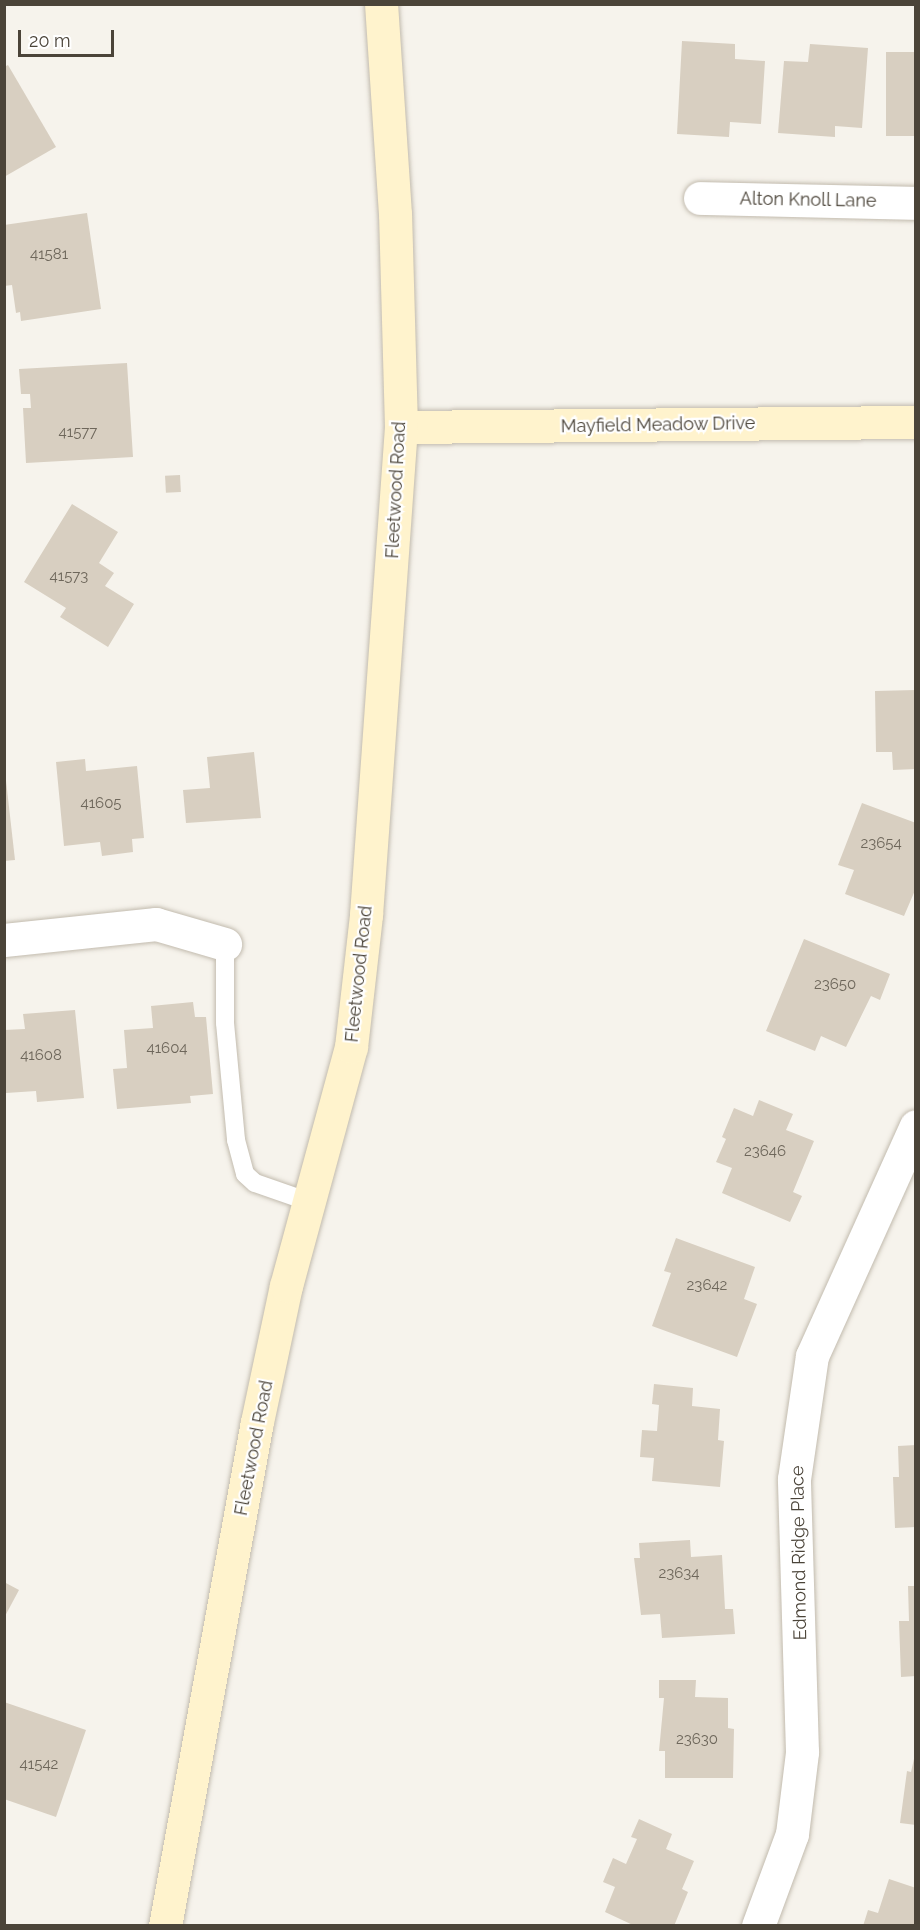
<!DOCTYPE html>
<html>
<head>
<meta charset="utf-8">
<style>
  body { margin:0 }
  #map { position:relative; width:920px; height:1930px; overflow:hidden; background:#f6f3ec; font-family:Raleway,sans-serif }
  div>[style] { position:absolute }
  .building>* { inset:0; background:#d8cfc1; transform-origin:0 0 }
  .roads { filter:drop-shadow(0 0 2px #c2bbae) drop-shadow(0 0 2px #c2bbae) }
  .lane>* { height:18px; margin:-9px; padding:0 9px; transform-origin:9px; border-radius:9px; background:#fff }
  .street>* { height:33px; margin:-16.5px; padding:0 16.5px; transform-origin:16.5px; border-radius:16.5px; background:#fff }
  .secondary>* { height:33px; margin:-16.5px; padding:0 16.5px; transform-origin:16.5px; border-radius:16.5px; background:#fff3cd }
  span { translate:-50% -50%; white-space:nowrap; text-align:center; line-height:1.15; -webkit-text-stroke:4.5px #fff; paint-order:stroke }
  .number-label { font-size:15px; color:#6e675b }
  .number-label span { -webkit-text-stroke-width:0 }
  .street-label { font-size:18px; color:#4b4439 }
  .frame { position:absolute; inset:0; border:6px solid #4b4439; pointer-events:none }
  .scale { position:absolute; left:18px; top:30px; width:96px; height:27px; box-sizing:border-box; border:3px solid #4b4439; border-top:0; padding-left:8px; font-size:18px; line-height:21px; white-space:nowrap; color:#4b4439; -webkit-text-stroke:4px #fff; paint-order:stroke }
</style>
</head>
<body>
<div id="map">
  <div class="building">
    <div style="clip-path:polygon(682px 41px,735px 44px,735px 59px,765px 61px,761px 124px,730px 122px,729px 137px,677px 134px)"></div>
    <div style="clip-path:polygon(810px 44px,868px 48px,862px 128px,835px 126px,835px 137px,778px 133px,784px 61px,808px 62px)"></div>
    <div style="left:886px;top:52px;width:30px;height:84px"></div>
    <div style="clip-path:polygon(8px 65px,56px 147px,4px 177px,4px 67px)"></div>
    <div style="clip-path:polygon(87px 213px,101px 309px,21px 321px,20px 312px,16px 313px,12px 285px,4px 286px,4px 225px)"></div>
    <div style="clip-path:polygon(127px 363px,133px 457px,26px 463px,23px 408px,31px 408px,30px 394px,21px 394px,19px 369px)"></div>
    <div style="left:180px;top:475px;width:17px;height:15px;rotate:87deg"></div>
    <div style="clip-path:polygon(72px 504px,118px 532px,99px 563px,114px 573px,105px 586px,134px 604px,108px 647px,60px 617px,66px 608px,24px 582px)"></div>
    <div style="clip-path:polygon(916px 690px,916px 769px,893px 770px,892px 752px,876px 752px,875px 691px)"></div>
    <div style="clip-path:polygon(254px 752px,261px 818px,186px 823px,183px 790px,210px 788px,207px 757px)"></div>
    <div style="clip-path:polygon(85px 759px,86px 771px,137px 766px,144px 838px,132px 839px,133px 852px,102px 856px,100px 842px,64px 846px,56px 762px)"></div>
    <div style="clip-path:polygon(4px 763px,15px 860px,4px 861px)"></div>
    <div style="clip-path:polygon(862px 803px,916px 823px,916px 888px,904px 916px,845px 894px,854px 870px,838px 865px)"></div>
    <div style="clip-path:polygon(804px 939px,890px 974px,880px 1000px,871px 996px,846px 1047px,821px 1036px,815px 1051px,766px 1031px)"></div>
    <div style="clip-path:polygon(193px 1002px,195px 1017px,206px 1017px,213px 1094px,190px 1096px,191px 1103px,117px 1109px,113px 1069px,127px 1068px,124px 1030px,153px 1028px,151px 1006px)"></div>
    <div style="clip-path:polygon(75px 1010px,84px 1098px,37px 1102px,36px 1091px,6px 1093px,4px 1099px,4px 1030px,25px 1029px,23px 1014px)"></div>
    <div style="clip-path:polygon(759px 1100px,793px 1114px,786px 1130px,814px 1141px,793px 1192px,802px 1196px,790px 1222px,722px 1193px,732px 1168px,716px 1162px,726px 1139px,722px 1137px,734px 1108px,753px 1116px)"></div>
    <div style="clip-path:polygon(676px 1238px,755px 1267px,744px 1299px,757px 1304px,737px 1357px,652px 1326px,671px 1273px,664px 1271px)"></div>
    <div style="clip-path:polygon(654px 1384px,693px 1388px,692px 1406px,720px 1409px,718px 1440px,724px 1441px,720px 1487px,652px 1481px,654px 1458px,640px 1457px,642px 1430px,657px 1431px,659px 1405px,652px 1404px)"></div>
    <div style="clip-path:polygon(916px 1445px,916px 1527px,895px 1528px,893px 1477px,899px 1477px,898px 1446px)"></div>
    <div style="clip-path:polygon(690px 1540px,691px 1557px,722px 1555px,725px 1609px,733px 1609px,735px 1634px,662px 1638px,660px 1614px,641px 1615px,634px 1558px,640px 1558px,639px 1543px)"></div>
    <div style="clip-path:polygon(4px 1582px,19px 1590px,4px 1618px)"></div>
    <div style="clip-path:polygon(908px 1586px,916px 1586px,916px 1676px,901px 1677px,899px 1621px,909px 1621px)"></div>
    <div style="clip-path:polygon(659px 1680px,696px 1680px,695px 1697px,728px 1698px,728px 1728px,734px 1729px,733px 1778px,665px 1778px,665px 1751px,659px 1751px,664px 1698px,659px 1698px)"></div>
    <div style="clip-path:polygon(4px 1702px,86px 1730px,56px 1817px,4px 1799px)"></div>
    <div style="clip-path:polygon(916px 1750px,916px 1825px,900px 1823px,907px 1771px,911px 1772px)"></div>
    <div style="clip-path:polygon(639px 1819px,672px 1834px,666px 1849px,694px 1861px,682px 1889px,688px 1892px,674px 1926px,635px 1926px,605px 1912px,615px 1887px,603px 1882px,613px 1858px,626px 1864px,637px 1839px,631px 1837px)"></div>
    <div style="clip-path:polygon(889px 1879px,916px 1888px,916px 1926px,863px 1926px,868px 1910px,878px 1913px)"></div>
  </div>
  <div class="roads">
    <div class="lane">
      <div style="left:225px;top:944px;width:79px;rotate:90deg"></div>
      <div style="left:225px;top:1023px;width:118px;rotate:84.6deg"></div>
      <div style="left:236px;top:1140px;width:35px;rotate:75deg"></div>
      <div style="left:245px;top:1174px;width:13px;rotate:42deg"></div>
      <div style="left:255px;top:1183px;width:58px;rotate:19.1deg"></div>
    </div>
    <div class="street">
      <div style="left:700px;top:198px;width:216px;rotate:1.3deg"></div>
      <div style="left:4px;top:940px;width:153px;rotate:-6deg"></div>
      <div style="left:156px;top:924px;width:72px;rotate:16.2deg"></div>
      <div style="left:758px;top:1926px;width:98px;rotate:-69.7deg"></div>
      <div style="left:792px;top:1834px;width:83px;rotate:-83deg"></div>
      <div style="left:802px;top:1752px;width:273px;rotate:-91.7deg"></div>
      <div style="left:794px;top:1479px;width:124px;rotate:-81.7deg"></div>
      <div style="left:812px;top:1356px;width:252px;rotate:-65.7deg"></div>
    </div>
    <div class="secondary">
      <div style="left:401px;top:427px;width:515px;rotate:-0.56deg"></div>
      <div style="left:165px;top:1926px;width:512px;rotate:-79.66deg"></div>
      <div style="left:257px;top:1422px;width:139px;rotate:-78deg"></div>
      <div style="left:286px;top:1286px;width:248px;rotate:-74.8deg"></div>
      <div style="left:351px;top:1047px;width:133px;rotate:-83.5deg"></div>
      <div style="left:366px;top:915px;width:489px;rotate:-85.9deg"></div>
      <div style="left:401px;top:427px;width:213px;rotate:-91.6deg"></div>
      <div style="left:395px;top:214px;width:210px;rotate:-93.8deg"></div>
    </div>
  </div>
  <div class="number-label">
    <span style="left:49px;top:255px">41581</span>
    <span style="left:78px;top:433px">41577</span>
    <span style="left:69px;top:577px">41573</span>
    <span style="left:101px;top:804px">41605</span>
    <span style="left:881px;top:844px">23654</span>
    <span style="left:835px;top:985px">23650</span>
    <span style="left:167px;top:1049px">41604</span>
    <span style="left:41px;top:1056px">41608</span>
    <span style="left:765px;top:1152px">23646</span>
    <span style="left:707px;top:1286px">23642</span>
    <span style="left:679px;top:1574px">23634</span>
    <span style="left:697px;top:1740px">23630</span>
    <span style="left:39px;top:1765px">41542</span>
  </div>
  <div class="street-label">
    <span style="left:808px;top:200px;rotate:1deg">Alton Knoll Lane</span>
    <span style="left:658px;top:425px;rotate:-1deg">Mayfield Meadow Drive</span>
    <span style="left:396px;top:490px;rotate:-87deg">Fleetwood Road</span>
    <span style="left:359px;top:974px;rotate:-84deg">Fleetwood Road</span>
    <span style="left:254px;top:1448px;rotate:-79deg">Fleetwood Road</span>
    <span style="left:799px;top:1553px;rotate:-91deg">Edmond Ridge Place</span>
  </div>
  <div class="frame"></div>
  <div class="scale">20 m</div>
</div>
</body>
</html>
